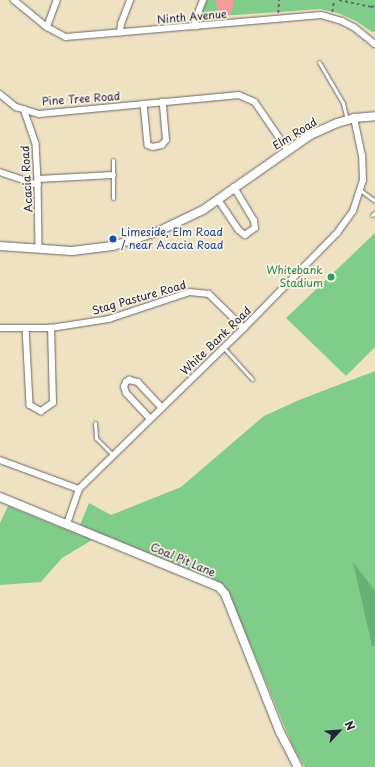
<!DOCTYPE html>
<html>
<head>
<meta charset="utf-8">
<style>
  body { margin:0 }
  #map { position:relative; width:375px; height:767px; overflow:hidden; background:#efe2c2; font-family:"Playpen Sans",sans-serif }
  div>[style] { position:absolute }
  .green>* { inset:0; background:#80cc8a }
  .forest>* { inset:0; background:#68b076 }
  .building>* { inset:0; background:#f49c9a }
  .path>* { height:1.5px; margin-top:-0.75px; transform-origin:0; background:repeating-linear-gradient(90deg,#6a656a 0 3px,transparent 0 6px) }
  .roads { filter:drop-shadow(0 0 1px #6a656a) drop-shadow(0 0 1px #6a656a) }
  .lane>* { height:3px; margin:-1.5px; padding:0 1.5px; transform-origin:1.5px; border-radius:1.5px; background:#fff }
  .street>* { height:5.5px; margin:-2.75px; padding:0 2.75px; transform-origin:2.75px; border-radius:2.75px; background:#fff }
  .secondary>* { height:8px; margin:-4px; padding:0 4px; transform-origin:4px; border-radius:4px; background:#fff }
  .dots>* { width:11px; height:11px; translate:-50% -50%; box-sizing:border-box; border:2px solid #fcf5e5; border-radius:50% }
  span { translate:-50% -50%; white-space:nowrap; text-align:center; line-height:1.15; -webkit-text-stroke:3.5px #fcf5e5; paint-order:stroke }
  .street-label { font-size:11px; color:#22223b }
  .transit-label { font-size:11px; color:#164399 }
  .left { translate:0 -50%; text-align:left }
  .leisure-label { font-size:11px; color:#27864d }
  .right { translate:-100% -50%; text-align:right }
  .north { position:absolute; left:319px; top:711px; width:40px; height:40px; -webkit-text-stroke:3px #fcf5e5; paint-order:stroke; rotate:64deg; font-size:11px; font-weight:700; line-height:16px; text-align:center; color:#22223b }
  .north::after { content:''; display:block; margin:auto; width:14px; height:18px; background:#22223b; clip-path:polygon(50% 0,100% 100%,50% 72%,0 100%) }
</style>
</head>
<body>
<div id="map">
  <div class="green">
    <div style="clip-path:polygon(207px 0,375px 0,375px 31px,372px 32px,356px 21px,338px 13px,320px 9px,207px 17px,201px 14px)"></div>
    <div style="clip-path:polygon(375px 233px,375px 347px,346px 376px,286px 318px)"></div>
    <div style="clip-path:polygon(375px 371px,375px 767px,305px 767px,294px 749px,227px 589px,218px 581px,80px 525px,89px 503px,111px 515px,181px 487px,264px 416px,299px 400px)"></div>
    <div style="clip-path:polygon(8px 506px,92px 540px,62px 558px,41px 582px,0 585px,0 523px)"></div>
  </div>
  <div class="forest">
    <div style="clip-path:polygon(353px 562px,375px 591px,375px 646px,372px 646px)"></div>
  </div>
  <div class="building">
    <div style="clip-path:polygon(216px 0,233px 0,233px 10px,230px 10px,231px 15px,221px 16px,220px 11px,217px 11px)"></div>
  </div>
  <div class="path">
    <div style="left:339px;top:0;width:33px;rotate:12deg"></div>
    <div style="left:371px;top:7px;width:4px;rotate:-14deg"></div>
    <div style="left:332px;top:12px;width:12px;rotate:-81deg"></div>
    <div style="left:278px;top:13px;width:13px;rotate:-86deg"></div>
  </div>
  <div class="roads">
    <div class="lane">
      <div style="left:319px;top:62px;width:48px;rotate:59.7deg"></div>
      <div style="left:343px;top:103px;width:17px;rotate:77deg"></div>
      <div style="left:360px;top:190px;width:19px;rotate:36deg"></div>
      <div style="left:113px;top:198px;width:38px;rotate:-90deg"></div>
      <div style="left:372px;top:215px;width:4px;rotate:-34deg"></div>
      <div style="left:224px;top:348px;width:42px;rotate:47.9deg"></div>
      <div style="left:95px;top:423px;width:15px;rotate:86deg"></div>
      <div style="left:96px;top:438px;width:24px;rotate:45deg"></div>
    </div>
    <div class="street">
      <div style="left:14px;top:0;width:43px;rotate:39.3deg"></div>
      <div style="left:47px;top:27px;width:21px;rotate:28deg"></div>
      <div style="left:66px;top:37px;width:256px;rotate:-4.9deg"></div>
      <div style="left:321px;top:15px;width:22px;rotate:16deg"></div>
      <div style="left:342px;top:21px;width:13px;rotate:27deg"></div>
      <div style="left:354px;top:27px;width:27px;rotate:39deg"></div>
      <div style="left:47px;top:27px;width:29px;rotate:-70deg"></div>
      <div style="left:196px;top:27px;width:6px;rotate:-99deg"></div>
      <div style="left:195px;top:21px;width:22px;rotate:-69deg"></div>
      <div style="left:120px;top:33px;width:9px;rotate:-84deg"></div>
      <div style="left:121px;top:24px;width:26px;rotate:-69deg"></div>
      <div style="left:0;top:94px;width:21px;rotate:39deg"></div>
      <div style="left:16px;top:107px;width:24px;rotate:17deg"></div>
      <div style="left:39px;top:114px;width:201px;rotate:-5.4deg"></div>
      <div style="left:239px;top:95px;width:17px;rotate:24deg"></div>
      <div style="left:255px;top:102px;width:58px;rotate:55.5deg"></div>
      <div style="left:144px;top:104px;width:41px;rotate:84.4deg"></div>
      <div style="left:148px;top:145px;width:5px;rotate:22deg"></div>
      <div style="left:153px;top:147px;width:9px;rotate:-13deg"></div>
      <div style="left:162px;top:145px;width:6px;rotate:-51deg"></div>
      <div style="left:166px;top:140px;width:38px;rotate:-95deg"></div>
      <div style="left:24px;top:109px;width:36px;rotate:71deg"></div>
      <div style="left:36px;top:143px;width:36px;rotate:87deg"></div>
      <div style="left:38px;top:179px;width:70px;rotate:89.2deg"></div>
      <div style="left:0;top:172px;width:40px;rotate:18.9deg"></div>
      <div style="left:38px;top:179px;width:75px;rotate:-3.1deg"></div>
      <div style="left:218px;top:199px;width:37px;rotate:56deg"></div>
      <div style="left:239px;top:230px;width:8px;rotate:40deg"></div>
      <div style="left:245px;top:235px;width:12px;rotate:-35deg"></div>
      <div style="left:255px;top:228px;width:7px;rotate:-98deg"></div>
      <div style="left:254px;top:221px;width:39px;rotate:-121deg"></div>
      <div style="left:0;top:328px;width:51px"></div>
      <div style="left:51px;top:328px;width:59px;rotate:-8.8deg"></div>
      <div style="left:109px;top:319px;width:85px;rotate:-18.4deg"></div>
      <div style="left:190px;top:292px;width:19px;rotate:6deg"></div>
      <div style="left:209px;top:294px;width:49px;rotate:44.2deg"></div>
      <div style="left:26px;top:328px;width:77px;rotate:87deg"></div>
      <div style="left:30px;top:405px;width:13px;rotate:29deg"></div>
      <div style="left:41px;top:411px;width:14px;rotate:-34deg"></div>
      <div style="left:53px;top:403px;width:75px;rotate:-91.5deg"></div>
      <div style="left:150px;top:419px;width:35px;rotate:-133deg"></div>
      <div style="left:126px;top:393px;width:6px;rotate:-108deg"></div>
      <div style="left:124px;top:387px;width:5px;rotate:-68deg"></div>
      <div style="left:126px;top:382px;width:4px;rotate:-34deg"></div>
      <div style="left:129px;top:380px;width:9px;rotate:13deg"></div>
      <div style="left:138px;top:382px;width:35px;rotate:47deg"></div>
      <div style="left:0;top:460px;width:84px;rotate:20.2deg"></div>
      <div style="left:79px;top:489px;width:231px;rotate:-44.3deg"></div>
      <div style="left:244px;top:328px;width:133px;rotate:-45.6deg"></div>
      <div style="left:337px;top:233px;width:27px;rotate:-54deg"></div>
      <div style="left:353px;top:211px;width:32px;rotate:-72deg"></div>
      <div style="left:363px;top:181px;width:25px;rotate:-92deg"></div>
      <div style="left:362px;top:156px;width:39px;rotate:-102deg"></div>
      <div style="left:67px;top:524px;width:37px;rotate:-71deg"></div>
    </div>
    <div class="secondary">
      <div style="left:0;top:246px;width:72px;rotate:4deg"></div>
      <div style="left:72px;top:251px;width:41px;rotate:-7deg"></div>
      <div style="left:113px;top:246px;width:48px;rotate:-18.1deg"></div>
      <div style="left:159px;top:231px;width:49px;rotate:-25.5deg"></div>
      <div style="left:203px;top:210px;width:131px;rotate:-35deg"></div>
      <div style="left:310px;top:135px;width:30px;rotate:-24deg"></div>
      <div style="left:337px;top:123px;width:18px;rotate:-16deg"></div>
      <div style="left:354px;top:118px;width:21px;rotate:-5deg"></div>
      <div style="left:0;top:497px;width:237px;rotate:22.3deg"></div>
      <div style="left:219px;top:587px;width:9px;rotate:49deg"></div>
      <div style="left:225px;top:594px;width:149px;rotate:68.3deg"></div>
      <div style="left:280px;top:732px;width:39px;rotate:63deg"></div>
    </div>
  </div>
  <div class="dots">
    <div style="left:113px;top:239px;background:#1a4fb4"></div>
    <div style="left:331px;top:277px;background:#2e9e5b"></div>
  </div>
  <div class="street-label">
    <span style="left:192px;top:17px;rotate:-5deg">Ninth Avenue</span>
    <span style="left:81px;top:99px;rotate:-4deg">Pine Tree Road</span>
    <span style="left:295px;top:134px;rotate:-32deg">Elm Road</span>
    <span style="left:27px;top:179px;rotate:-93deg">Acacia Road</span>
    <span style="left:139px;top:298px;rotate:-16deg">Stag Pasture Road</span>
    <span style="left:216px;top:341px;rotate:-44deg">White Bank Road</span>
    <span style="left:183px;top:560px;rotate:23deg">Coal Pit Lane</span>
  </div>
  <div class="transit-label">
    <span class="left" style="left:121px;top:239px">Limeside, Elm Road<br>/ near Acacia Road</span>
  </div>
  <div class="leisure-label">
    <span class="right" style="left:323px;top:277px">Whitebank<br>Stadium</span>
  </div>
  <div class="north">N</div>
</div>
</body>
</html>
